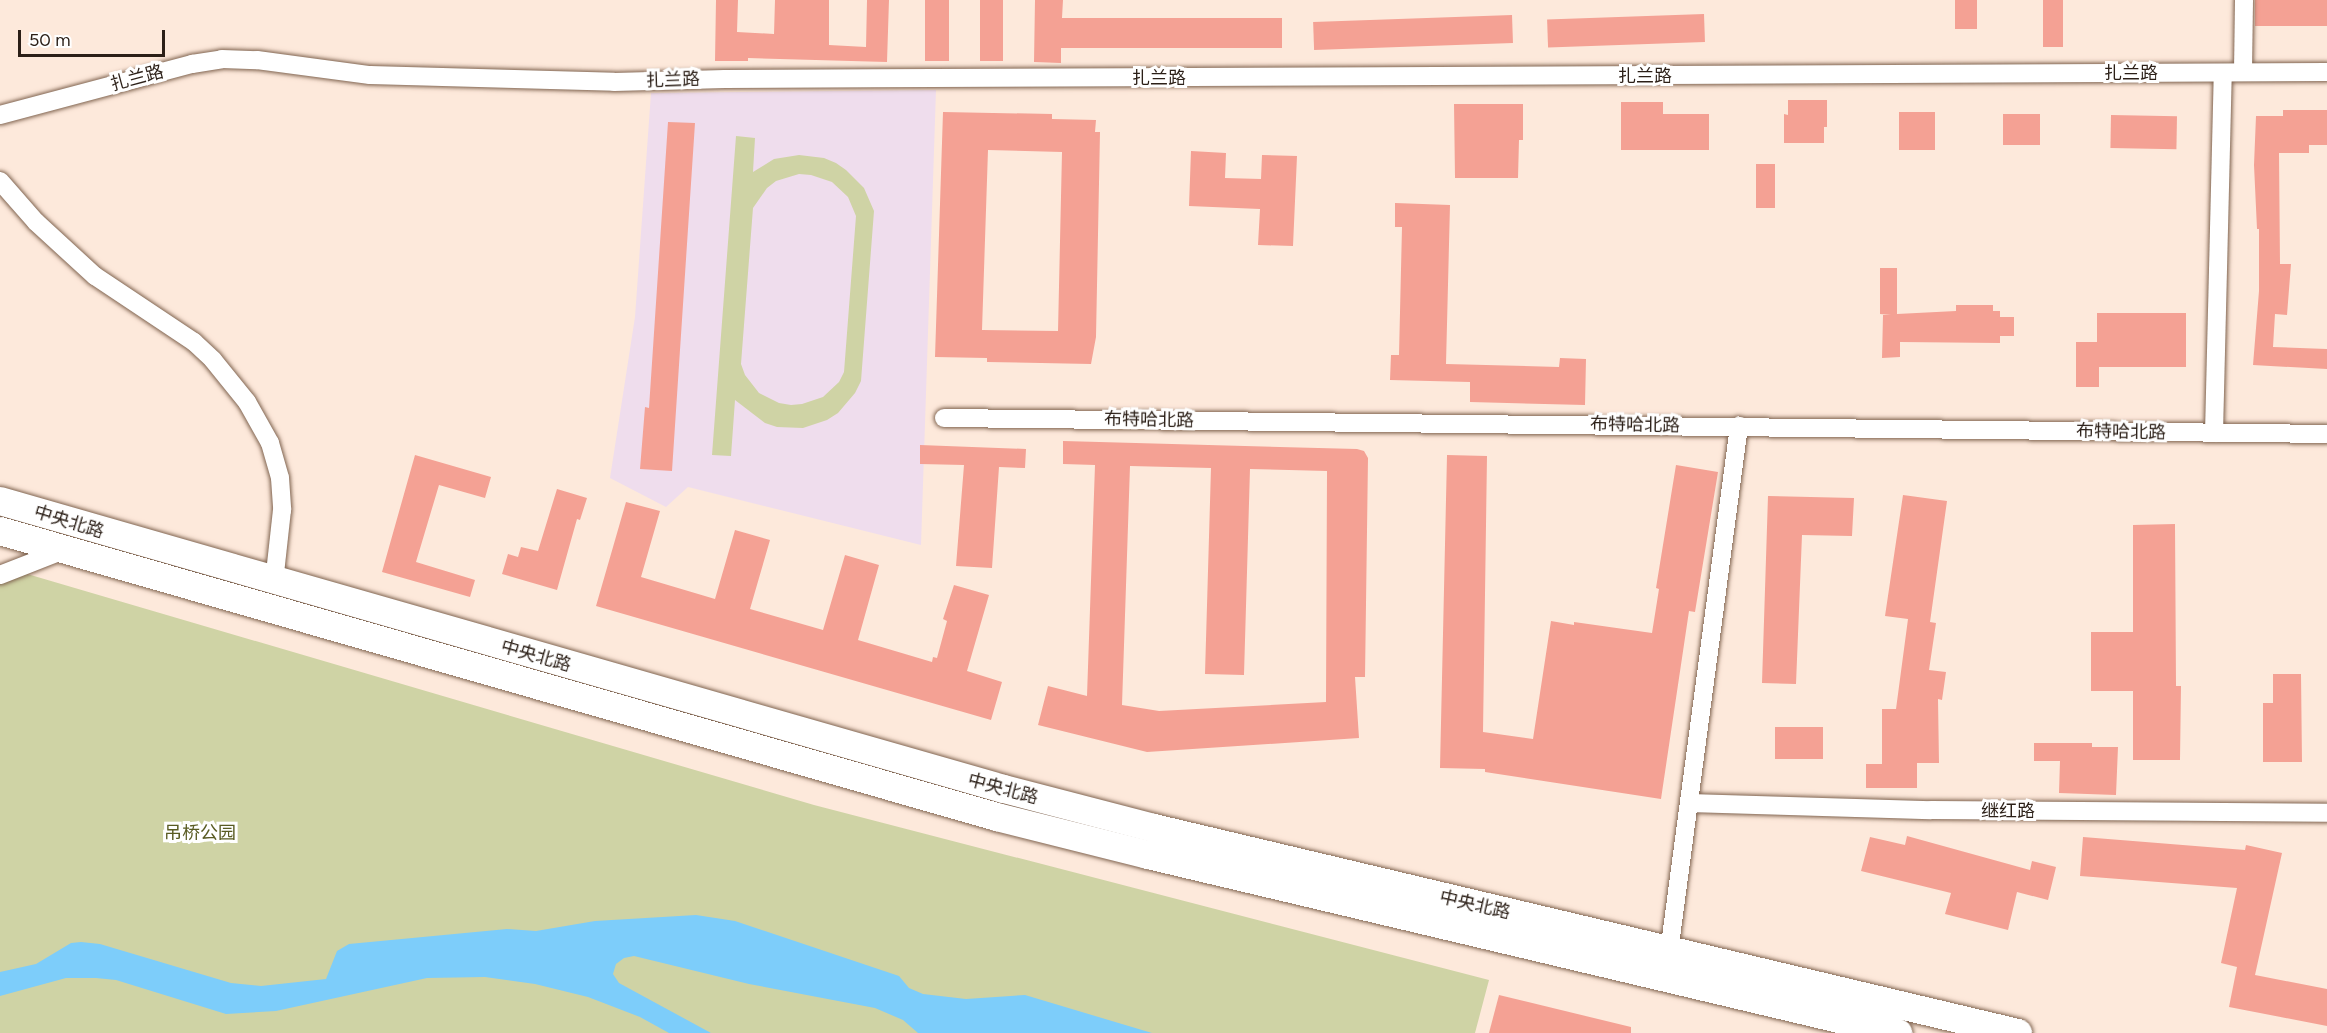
<!DOCTYPE html>
<html>
<head>
<meta charset="utf-8">
<style>
  body { margin:0 }
  #map { position:relative; width:2327px; height:1033px; overflow:hidden; background:#fde9db; font-family:Figtree,"Noto Sans SC",sans-serif }
  div>[style] { position:absolute }
  .education>* { inset:0; background:#efdded }
  .green>* { inset:0; background:#cfd3a5 }
  .water>* { inset:0; background:#7dcdfa }
  .building>* { inset:0; background:#f4a194; transform-origin:0 0 }
  .roads { filter:drop-shadow(0 0 2px #806450) drop-shadow(0 0 2px #806450) }
  .minor>* { height:18px; margin:-9px; padding:0 9px; transform-origin:9px; border-radius:9px; background:#fff }
  .primary>* { height:28px; margin:-14px; padding:0 14px; transform-origin:14px; border-radius:14px; background:#fff }
  span { translate:-50% -50%; white-space:nowrap; text-align:center; line-height:1.15; -webkit-text-stroke:6px #fff; paint-order:stroke }
  .street-label { font-size:18px; color:#2b1f17 }
  .park-label { font-size:18px; color:#595b22 }
  .scale { position:absolute; left:18px; top:30px; width:147px; height:27px; box-sizing:border-box; border:3px solid #2b1f17; border-top:0; padding-left:8px; font-size:18px; line-height:21px; white-space:nowrap; color:#2b1f17; -webkit-text-stroke:4px #fff; paint-order:stroke }
</style>
</head>
<body>
<div id="map">
  <div class="education">
    <div style="clip-path:polygon(936px 90px,921px 545px,688px 487px,666px 507px,610px 478px,635px 317px,651px 93px)"></div>
  </div>
  <div class="green">
    <div style="clip-path:polygon(evenodd,736px 136px,755px 138px,753px 172px,774px 159px,799px 155px,824px 158px,836px 163px,846px 170px,864px 188px,874px 211px,861px 381px,855px 393px,838px 413px,827px 420px,803px 428px,777px 427px,765px 423px,735px 400px,731px 456px,712px 455px,736px 136px,799px 174px,811px 175px,832px 182px,848px 197px,856px 216px,844px 372px,839px 382px,823px 397px,802px 404px,791px 405px,779px 403px,759px 393px,745px 375px,741px 364px,753px 208px,767px 188px,776px 181px,799px 174px)"></div>
    <div style="clip-path:polygon(0 566px,814px 805px,1489px 980px,1475px 1033px,0 1033px)"></div>
  </div>
  <div class="water">
    <div style="clip-path:polygon(696px 915px,735px 921px,899px 976px,909px 988px,923px 994px,966px 999px,1025px 995px,1152px 1033px,918px 1033px,903px 1020px,875px 1008px,749px 984px,634px 956px,624px 958px,616px 964px,613px 974px,619px 983px,711px 1033px,669px 1033px,640px 1017px,588px 997px,535px 984px,485px 977px,427px 978px,276px 1011px,226px 1014px,116px 980px,96px 978px,66px 978px,0 996px,0 972px,36px 964px,71px 943px,81px 942px,100px 944px,231px 983px,261px 986px,326px 979px,337px 951px,349px 944px,507px 929px,536px 931px,595px 921px)"></div>
  </div>
  <div class="building">
    <div style="clip-path:polygon(716px 0,738px 0,737px 32px,774px 34px,775px 0,829px 0,829px 45px,866px 47px,867px 0,889px 0,887px 62px,748px 58px,748px 61px,715px 61px)"></div>
    <div style="left:925px;top:0;width:24px;height:61px"></div>
    <div style="left:980px;top:0;width:23px;height:61px"></div>
    <div style="clip-path:polygon(1035px 0,1063px 0,1062px 18px,1282px 18px,1282px 48px,1061px 48px,1061px 63px,1034px 62px)"></div>
    <div style="left:1955px;top:0;width:22px;height:29px"></div>
    <div style="left:2043px;top:0;width:20px;height:47px"></div>
    <div style="left:2255px;top:0;width:72px;height:26px"></div>
    <div style="left:1704px;top:14px;width:28px;height:157px;rotate:88deg"></div>
    <div style="left:1512px;top:15px;width:28px;height:199px;rotate:88deg"></div>
    <div style="clip-path:polygon(1788px 100px,1827px 100px,1827px 127px,1824px 127px,1824px 143px,1784px 143px,1784px 114px,1788px 115px)"></div>
    <div style="clip-path:polygon(1621px 102px,1663px 102px,1663px 114px,1709px 114px,1709px 150px,1621px 150px)"></div>
    <div style="clip-path:polygon(1454px 104px,1523px 104px,1523px 140px,1519px 140px,1518px 178px,1455px 178px)"></div>
    <div style="clip-path:polygon(2283px 110px,2327px 110px,2327px 145px,2309px 145px,2309px 153px,2279px 153px,2280px 264px,2291px 264px,2287px 315px,2275px 314px,2273px 347px,2327px 349px,2327px 369px,2253px 365px,2259px 291px,2259px 229px,2257px 229px,2254px 165px,2256px 116px,2283px 116px)"></div>
    <div style="clip-path:polygon(evenodd,943px 112px,1052px 114px,1052px 119px,1096px 120px,1095px 132px,1100px 132px,1096px 337px,1091px 364px,987px 362px,987px 358px,935px 357px,943px 112px,988px 150px,1062px 152px,1058px 331px,982px 330px,988px 150px)"></div>
    <div style="left:1899px;top:112px;width:36px;height:38px"></div>
    <div style="left:2003px;top:114px;width:37px;height:31px"></div>
    <div style="left:2111px;top:115px;width:66px;height:33px;rotate:1deg"></div>
    <div style="clip-path:polygon(668px 122px,695px 123px,672px 471px,640px 469px,645px 407px,649px 408px)"></div>
    <div style="clip-path:polygon(1191px 151px,1226px 153px,1225px 178px,1261px 179px,1262px 155px,1297px 156px,1293px 246px,1258px 245px,1260px 209px,1189px 206px)"></div>
    <div style="left:1756px;top:164px;width:19px;height:44px"></div>
    <div style="clip-path:polygon(1395px 203px,1450px 205px,1446px 364px,1559px 367px,1560px 358px,1586px 359px,1585px 405px,1470px 402px,1470px 382px,1390px 380px,1391px 355px,1399px 355px,1402px 227px,1395px 227px)"></div>
    <div style="clip-path:polygon(1880px 268px,1897px 268px,1897px 314px,1956px 311px,1956px 305px,1993px 305px,1993px 311px,2000px 311px,2000px 317px,2014px 317px,2014px 336px,2000px 336px,2000px 343px,1900px 342px,1900px 357px,1882px 358px,1883px 315px,1891px 315px,1880px 314px)"></div>
    <div style="clip-path:polygon(2097px 313px,2186px 313px,2186px 367px,2099px 367px,2099px 387px,2076px 387px,2076px 342px,2097px 342px)"></div>
    <div style="clip-path:polygon(evenodd,1063px 441px,1357px 449px,1364px 451px,1368px 458px,1365px 677px,1355px 677px,1359px 738px,1147px 752px,1038px 725px,1048px 686px,1087px 696px,1095px 465px,1063px 464px,1063px 441px,1130px 466px,1211px 468px,1205px 674px,1244px 675px,1250px 469px,1327px 471px,1326px 702px,1159px 711px,1122px 705px,1130px 466px)"></div>
    <div style="clip-path:polygon(920px 445px,1026px 449px,1025px 468px,999px 467px,992px 568px,956px 566px,964px 465px,920px 464px)"></div>
    <div style="clip-path:polygon(415px 455px,491px 477px,485px 498px,439px 485px,416px 562px,475px 580px,470px 597px,382px 572px)"></div>
    <div style="clip-path:polygon(1447px 455px,1487px 456px,1483px 732px,1533px 739px,1551px 621px,1574px 625px,1574px 622px,1652px 633px,1659px 589px,1656px 588px,1676px 465px,1718px 472px,1695px 612px,1689px 611px,1661px 799px,1485px 772px,1485px 769px,1440px 768px)"></div>
    <div style="clip-path:polygon(557px 489px,587px 498px,580px 520px,577px 519px,557px 590px,502px 574px,508px 554px,518px 557px,521px 547px,538px 551px)"></div>
    <div style="clip-path:polygon(1903px 495px,1947px 501px,1930px 622px,1936px 623px,1929px 670px,1946px 672px,1942px 700px,1938px 699px,1939px 763px,1917px 763px,1917px 788px,1866px 788px,1866px 764px,1882px 764px,1882px 709px,1896px 709px,1908px 619px,1885px 616px)"></div>
    <div style="clip-path:polygon(1768px 496px,1854px 498px,1852px 536px,1802px 535px,1796px 684px,1762px 683px)"></div>
    <div style="clip-path:polygon(626px 502px,660px 511px,641px 577px,715px 599px,735px 530px,770px 540px,750px 609px,823px 630px,845px 555px,879px 565px,858px 640px,932px 662px,933px 657px,937px 658px,947px 621px,943px 619px,954px 585px,989px 595px,967px 671px,1002px 682px,991px 720px,596px 606px)"></div>
    <div style="clip-path:polygon(2175px 524px,2176px 686px,2181px 686px,2180px 760px,2133px 760px,2133px 691px,2091px 691px,2091px 632px,2133px 632px,2133px 525px)"></div>
    <div style="clip-path:polygon(2273px 674px,2301px 674px,2302px 762px,2263px 762px,2263px 703px,2273px 703px)"></div>
    <div style="left:1775px;top:727px;width:48px;height:32px"></div>
    <div style="clip-path:polygon(2034px 743px,2092px 743px,2092px 747px,2118px 747px,2116px 795px,2059px 793px,2060px 761px,2034px 761px)"></div>
    <div style="clip-path:polygon(1907px 836px,2030px 870px,2032px 861px,2056px 867px,2048px 900px,2017px 892px,2008px 930px,1945px 914px,1951px 893px,1861px 871px,1870px 837px,1905px 845px)"></div>
    <div style="clip-path:polygon(2083px 837px,2245px 850px,2246px 845px,2282px 853px,2255px 975px,2327px 989px,2327px 1026px,2229px 1007px,2237px 967px,2221px 963px,2237px 888px,2080px 876px)"></div>
    <div style="clip-path:polygon(1499px 995px,1631px 1027px,1631px 1033px,1489px 1033px)"></div>
  </div>
  <div class="roads">
    <div class="minor">
      <div style="left:2243px;top:72px;width:72px;rotate:-89.2deg"></div>
      <div style="left:0;top:115px;width:199px;rotate:-14.9deg"></div>
      <div style="left:192px;top:64px;width:30px;rotate:-9deg"></div>
      <div style="left:222px;top:59px;width:35px;rotate:2deg"></div>
      <div style="left:257px;top:60px;width:114px;rotate:7.6deg"></div>
      <div style="left:370px;top:75px;width:244px;rotate:1.6deg"></div>
      <div style="left:614px;top:82px;width:111px;rotate:-1.5deg"></div>
      <div style="left:725px;top:79px;width:1602px;rotate:-0.25deg"></div>
      <div style="left:0;top:181px;width:55px;rotate:48.7deg"></div>
      <div style="left:36px;top:222px;width:80px;rotate:42.5deg"></div>
      <div style="left:95px;top:276px;width:119px;rotate:33.7deg"></div>
      <div style="left:194px;top:342px;width:26px;rotate:43deg"></div>
      <div style="left:213px;top:360px;width:54px;rotate:51deg"></div>
      <div style="left:247px;top:402px;width:47px;rotate:60.7deg"></div>
      <div style="left:270px;top:443px;width:36px;rotate:74deg"></div>
      <div style="left:280px;top:478px;width:32px;rotate:86deg"></div>
      <div style="left:282px;top:510px;width:72px;rotate:96.3deg"></div>
      <div style="left:944px;top:418px;width:1383px;rotate:0.66deg"></div>
      <div style="left:2214px;top:433px;width:360px;rotate:-88.6deg"></div>
      <div style="left:0;top:575px;width:69px;rotate:-21.3deg"></div>
      <div style="left:1689px;top:803px;width:242px;rotate:1.7deg"></div>
      <div style="left:1931px;top:810px;width:396px;rotate:0.4deg"></div>
      <div style="left:1669px;top:952px;width:531px;rotate:-82.42deg"></div>
    </div>
    <div class="primary">
      <div style="left:0;top:501px;width:1044px;rotate:16.01deg"></div>
      <div style="left:1004px;top:789px;width:155px;rotate:14.6deg"></div>
      <div style="left:1154px;top:828px;width:888px;rotate:13.35deg"></div>
      <div style="left:0;top:531px;width:1037px;rotate:16.01deg"></div>
      <div style="left:997px;top:817px;width:156px;rotate:14.1deg"></div>
      <div style="left:1148px;top:855px;width:771px;rotate:13.35deg"></div>
    </div>
  </div>
  <div class="street-label">
    <span style="left:2131px;top:73px">扎兰路</span>
    <span style="left:1645px;top:76px">扎兰路</span>
    <span style="left:137px;top:78px;rotate:-15deg">扎兰路</span>
    <span style="left:1159px;top:78px">扎兰路</span>
    <span style="left:673px;top:80px;rotate:-2deg">扎兰路</span>
    <span style="left:1149px;top:420px;rotate:1deg">布特哈北路</span>
    <span style="left:1635px;top:425px;rotate:1deg">布特哈北路</span>
    <span style="left:2121px;top:432px;rotate:1deg">布特哈北路</span>
    <span style="left:69px;top:522px;rotate:17deg">中央北路</span>
    <span style="left:536px;top:656px;rotate:16deg">中央北路</span>
    <span style="left:1003px;top:789px;rotate:15deg">中央北路</span>
    <span style="left:2008px;top:811px">继红路</span>
    <span style="left:1475px;top:905px;rotate:13deg">中央北路</span>
  </div>
  <div class="park-label">
    <span style="left:200px;top:833px">吊桥公园</span>
  </div>
  <div class="scale">50 m</div>
</div>
</body>
</html>
